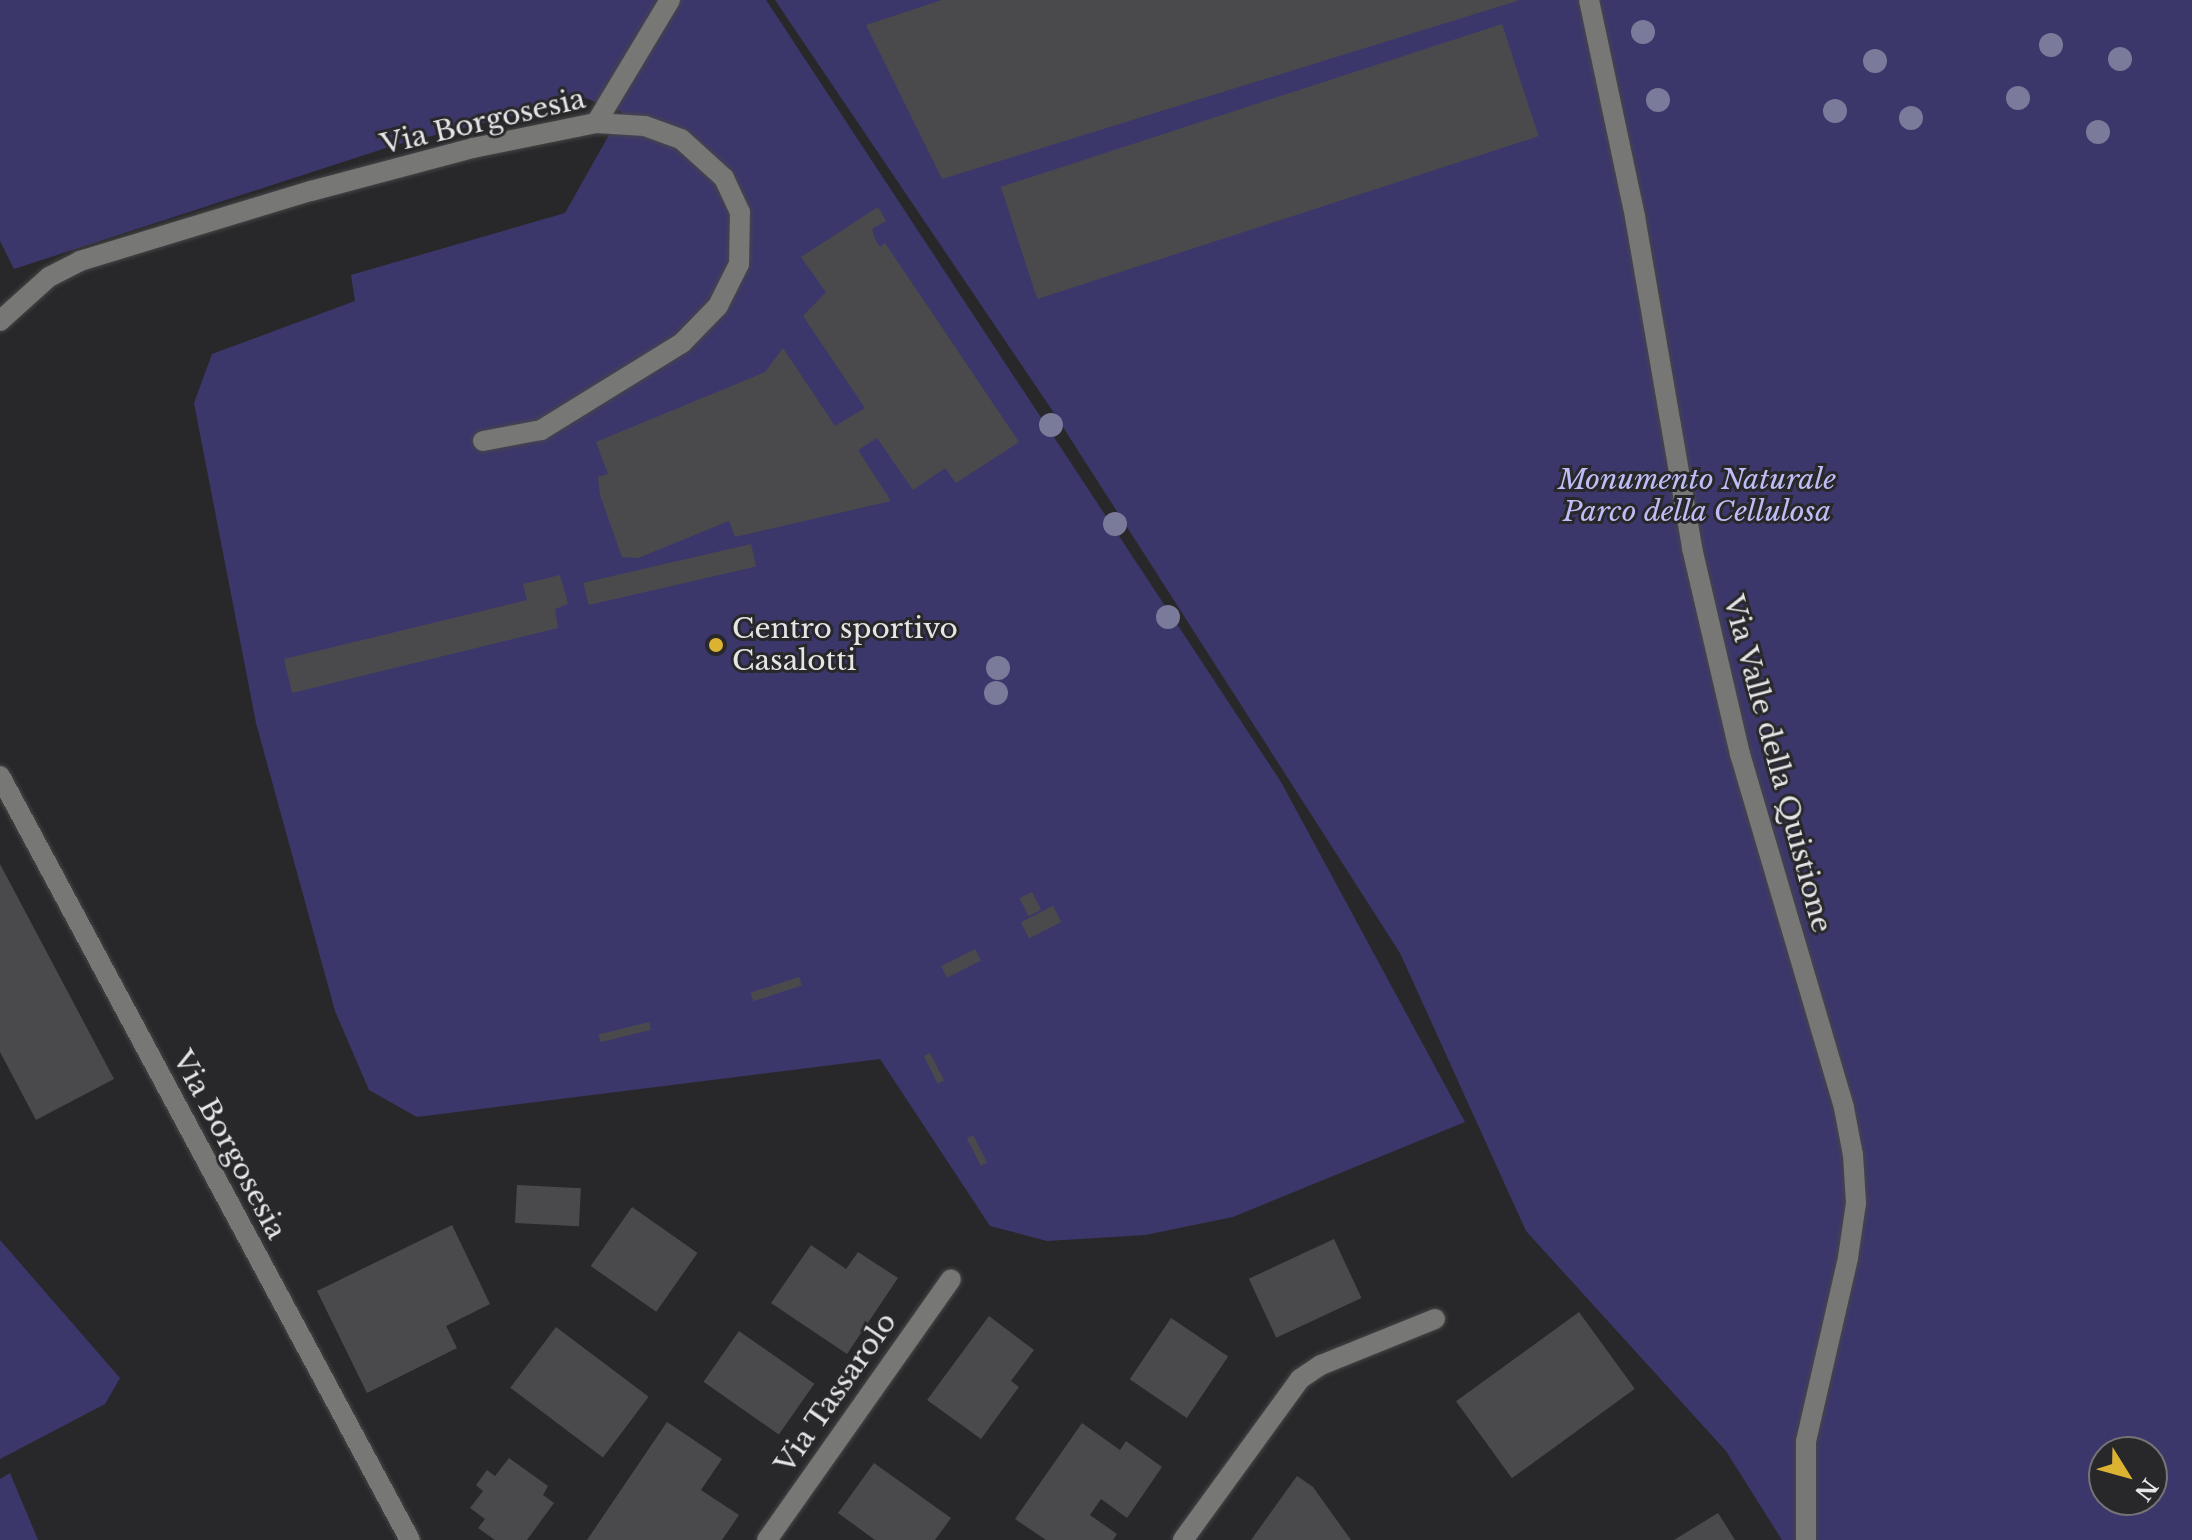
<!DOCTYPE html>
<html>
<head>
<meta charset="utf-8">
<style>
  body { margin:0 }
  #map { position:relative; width:2192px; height:1540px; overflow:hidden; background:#28282a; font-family:"Libre Baskerville",serif }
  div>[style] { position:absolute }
  .green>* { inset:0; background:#3c376b }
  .building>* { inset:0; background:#4a4a4d; transform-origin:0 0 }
  .roads { filter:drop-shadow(0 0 2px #464648) drop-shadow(0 0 2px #464648) }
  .minor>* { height:20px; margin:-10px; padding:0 10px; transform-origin:10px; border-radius:10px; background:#777775 }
  .trees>* { width:24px; height:24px; margin:-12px; border-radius:50%; background:#7a7a9a }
  .dots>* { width:22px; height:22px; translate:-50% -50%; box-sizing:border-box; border:4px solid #28282a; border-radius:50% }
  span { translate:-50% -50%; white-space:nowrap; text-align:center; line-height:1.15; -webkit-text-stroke:6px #28282a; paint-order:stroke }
  .street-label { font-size:28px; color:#e5e5e7 }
  .park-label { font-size:28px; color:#bebdf6; font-style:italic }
  .poi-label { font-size:28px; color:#e5e5e7 }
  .left { translate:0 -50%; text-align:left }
  .north { position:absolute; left:2088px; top:1436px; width:80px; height:80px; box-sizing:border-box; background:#28282a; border:2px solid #747476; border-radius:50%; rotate:127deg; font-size:22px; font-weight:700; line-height:32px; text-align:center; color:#e5e5e7 }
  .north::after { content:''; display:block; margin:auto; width:28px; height:36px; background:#dcb233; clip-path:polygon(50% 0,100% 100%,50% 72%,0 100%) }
</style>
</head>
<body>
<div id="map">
  <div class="green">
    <div style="clip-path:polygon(0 0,766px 0,1281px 782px,1465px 1122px,1233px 1217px,1145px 1235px,1047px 1241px,990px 1226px,880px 1059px,417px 1117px,369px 1090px,335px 1011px,256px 723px,194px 403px,212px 354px,355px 301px,351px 275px,565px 213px,622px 112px,585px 98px,395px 145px,14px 269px,0 241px)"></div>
    <div style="clip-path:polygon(evenodd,775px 0,2192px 0,2192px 1540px,1782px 1540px,1726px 1451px,1526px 1231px,1400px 953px,1052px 410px,775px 0,2104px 1452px,2152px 1452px,2152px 1500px,2104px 1500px,2104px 1452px)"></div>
    <div style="clip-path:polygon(0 1240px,120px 1378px,105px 1404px,0 1459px)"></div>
    <div style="clip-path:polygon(10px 1473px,38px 1540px,0 1540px,0 1479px)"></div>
  </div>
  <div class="building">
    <div style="clip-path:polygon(942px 0,1517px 0,1517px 1px,942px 179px,866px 25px)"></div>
    <div style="left:1502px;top:24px;width:118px;height:527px;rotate:72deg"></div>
    <div style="clip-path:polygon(878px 207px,886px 221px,872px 229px,876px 241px,880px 247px,885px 243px,1019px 442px,956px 483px,945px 468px,913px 490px,877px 438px,858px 450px,891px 501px,735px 537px,729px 521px,638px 558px,622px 557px,600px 495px,598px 477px,608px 474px,596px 442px,765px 372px,783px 348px,835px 426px,865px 408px,803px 316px,826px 292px,801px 257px)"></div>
    <div style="left:751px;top:544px;width:23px;height:172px;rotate:77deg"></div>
    <div style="clip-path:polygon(560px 575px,568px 604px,555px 609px,558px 628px,292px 693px,284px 659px,527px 600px,523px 584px)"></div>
    <div style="clip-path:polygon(0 864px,114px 1079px,36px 1120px,0 1052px)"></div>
    <div style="left:1032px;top:892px;width:20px;height:14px;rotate:63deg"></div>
    <div style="left:1053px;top:906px;width:18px;height:36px;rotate:63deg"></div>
    <div style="left:975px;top:949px;width:13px;height:38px;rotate:63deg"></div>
    <div style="left:799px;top:977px;width:9px;height:51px;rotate:72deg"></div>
    <div style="left:649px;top:1022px;width:8px;height:52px;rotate:76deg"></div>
    <div style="left:930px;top:1053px;width:31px;height:7px;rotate:63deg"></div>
    <div style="left:973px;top:1135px;width:31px;height:7px;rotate:63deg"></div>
    <div style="left:517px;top:1185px;width:64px;height:38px;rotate:3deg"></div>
    <div style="left:632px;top:1207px;width:80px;height:72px;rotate:35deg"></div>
    <div style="clip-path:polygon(452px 1225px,490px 1304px,446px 1326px,457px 1348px,367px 1393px,317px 1291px)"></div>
    <div style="left:1334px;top:1239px;width:65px;height:94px;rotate:65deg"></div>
    <div style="clip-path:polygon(811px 1245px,846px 1269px,858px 1252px,898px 1278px,847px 1354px,771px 1303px)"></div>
    <div style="left:1579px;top:1312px;width:95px;height:152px;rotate:54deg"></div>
    <div style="clip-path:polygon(989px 1316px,1034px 1350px,1011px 1381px,1019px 1387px,981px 1439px,927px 1400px)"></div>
    <div style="left:1171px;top:1318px;width:69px;height:74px;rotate:34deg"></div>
    <div style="left:556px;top:1327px;width:116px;height:76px;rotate:37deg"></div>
    <div style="left:739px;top:1331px;width:92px;height:62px;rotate:35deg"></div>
    <div style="clip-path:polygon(667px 1422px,722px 1459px,701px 1490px,739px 1515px,722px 1540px,587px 1540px)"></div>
    <div style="clip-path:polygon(1082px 1423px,1120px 1450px,1126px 1441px,1162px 1467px,1127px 1518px,1101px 1499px,1090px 1515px,1117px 1534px,1113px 1540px,1046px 1540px,1015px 1519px)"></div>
    <div style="clip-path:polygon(509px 1458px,548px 1486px,543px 1495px,554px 1503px,527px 1540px,495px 1540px,478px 1528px,485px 1519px,470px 1508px,483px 1491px,476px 1485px,487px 1470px,495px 1476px)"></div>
    <div style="clip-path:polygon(874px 1463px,951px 1518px,935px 1540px,875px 1540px,838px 1513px)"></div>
    <div style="clip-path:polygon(1297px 1476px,1313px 1487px,1351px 1540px,1251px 1540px)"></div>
    <div style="clip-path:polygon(1718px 1513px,1735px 1540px,1674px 1540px)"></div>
  </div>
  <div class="roads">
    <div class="minor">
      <div style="left:1589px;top:0;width:222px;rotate:78deg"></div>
      <div style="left:1635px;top:217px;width:336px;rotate:80.2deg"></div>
      <div style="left:1692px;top:548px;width:212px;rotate:76.9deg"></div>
      <div style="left:1740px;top:754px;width:369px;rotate:73.6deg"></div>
      <div style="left:1844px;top:1108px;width:48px;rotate:79.2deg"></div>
      <div style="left:1853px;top:1155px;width:48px;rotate:86.4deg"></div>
      <div style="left:1856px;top:1203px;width:56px;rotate:98.3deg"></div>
      <div style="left:1848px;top:1258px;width:188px;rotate:102.9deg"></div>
      <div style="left:1806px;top:1441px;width:99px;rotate:90deg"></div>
      <div style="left:596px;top:123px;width:144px;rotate:-59deg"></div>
      <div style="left:0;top:321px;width:66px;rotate:-41.9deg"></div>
      <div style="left:49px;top:277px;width:35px;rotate:-27deg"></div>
      <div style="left:80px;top:261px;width:241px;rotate:-16.9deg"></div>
      <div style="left:311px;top:191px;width:168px;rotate:-14.9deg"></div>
      <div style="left:473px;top:148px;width:126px;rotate:-11.5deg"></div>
      <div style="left:596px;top:123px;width:49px;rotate:3.5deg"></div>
      <div style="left:645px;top:126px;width:38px;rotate:20deg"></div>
      <div style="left:681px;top:139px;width:58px;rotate:42.2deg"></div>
      <div style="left:724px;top:178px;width:38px;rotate:65deg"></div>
      <div style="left:740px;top:212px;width:52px;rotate:91.1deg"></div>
      <div style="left:739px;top:264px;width:47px;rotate:116.6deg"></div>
      <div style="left:718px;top:306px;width:52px;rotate:134.2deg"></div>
      <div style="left:682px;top:343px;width:166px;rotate:148.3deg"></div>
      <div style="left:541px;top:430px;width:59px;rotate:169.3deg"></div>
      <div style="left:0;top:776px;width:867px;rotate:61.78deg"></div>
      <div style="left:767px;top:1540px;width:319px;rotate:-54.8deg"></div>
      <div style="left:1183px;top:1540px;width:199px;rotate:-54deg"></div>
      <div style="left:1300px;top:1379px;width:25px;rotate:-34deg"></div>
      <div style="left:1321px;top:1365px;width:123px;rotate:-22deg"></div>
    </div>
  </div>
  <div class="trees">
    <div style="left:1643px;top:32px"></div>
    <div style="left:2051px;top:45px"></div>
    <div style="left:2120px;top:59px"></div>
    <div style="left:1875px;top:61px"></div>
    <div style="left:2018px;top:98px"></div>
    <div style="left:1658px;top:100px"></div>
    <div style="left:1835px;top:111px"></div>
    <div style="left:1911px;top:118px"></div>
    <div style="left:2098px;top:132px"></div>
    <div style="left:1051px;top:425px"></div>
    <div style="left:1115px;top:524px"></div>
    <div style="left:1168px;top:617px"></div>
    <div style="left:998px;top:668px"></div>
    <div style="left:996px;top:693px"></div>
  </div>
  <div class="dots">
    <div style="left:716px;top:645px;background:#dcb233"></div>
  </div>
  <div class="street-label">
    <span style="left:483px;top:122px;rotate:-13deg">Via Borgosesia</span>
    <span style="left:1777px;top:764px;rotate:75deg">Via Valle della Quistione</span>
    <span style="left:229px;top:1145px;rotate:62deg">Via Borgosesia</span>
    <span style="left:836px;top:1393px;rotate:-55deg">Via Tassarolo</span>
  </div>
  <div class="park-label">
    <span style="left:1697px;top:496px">Monumento Naturale<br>Parco della Cellulosa</span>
  </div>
  <div class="poi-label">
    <span class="left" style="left:732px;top:645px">Centro sportivo<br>Casalotti</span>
  </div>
  <div class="north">N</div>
</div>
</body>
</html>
